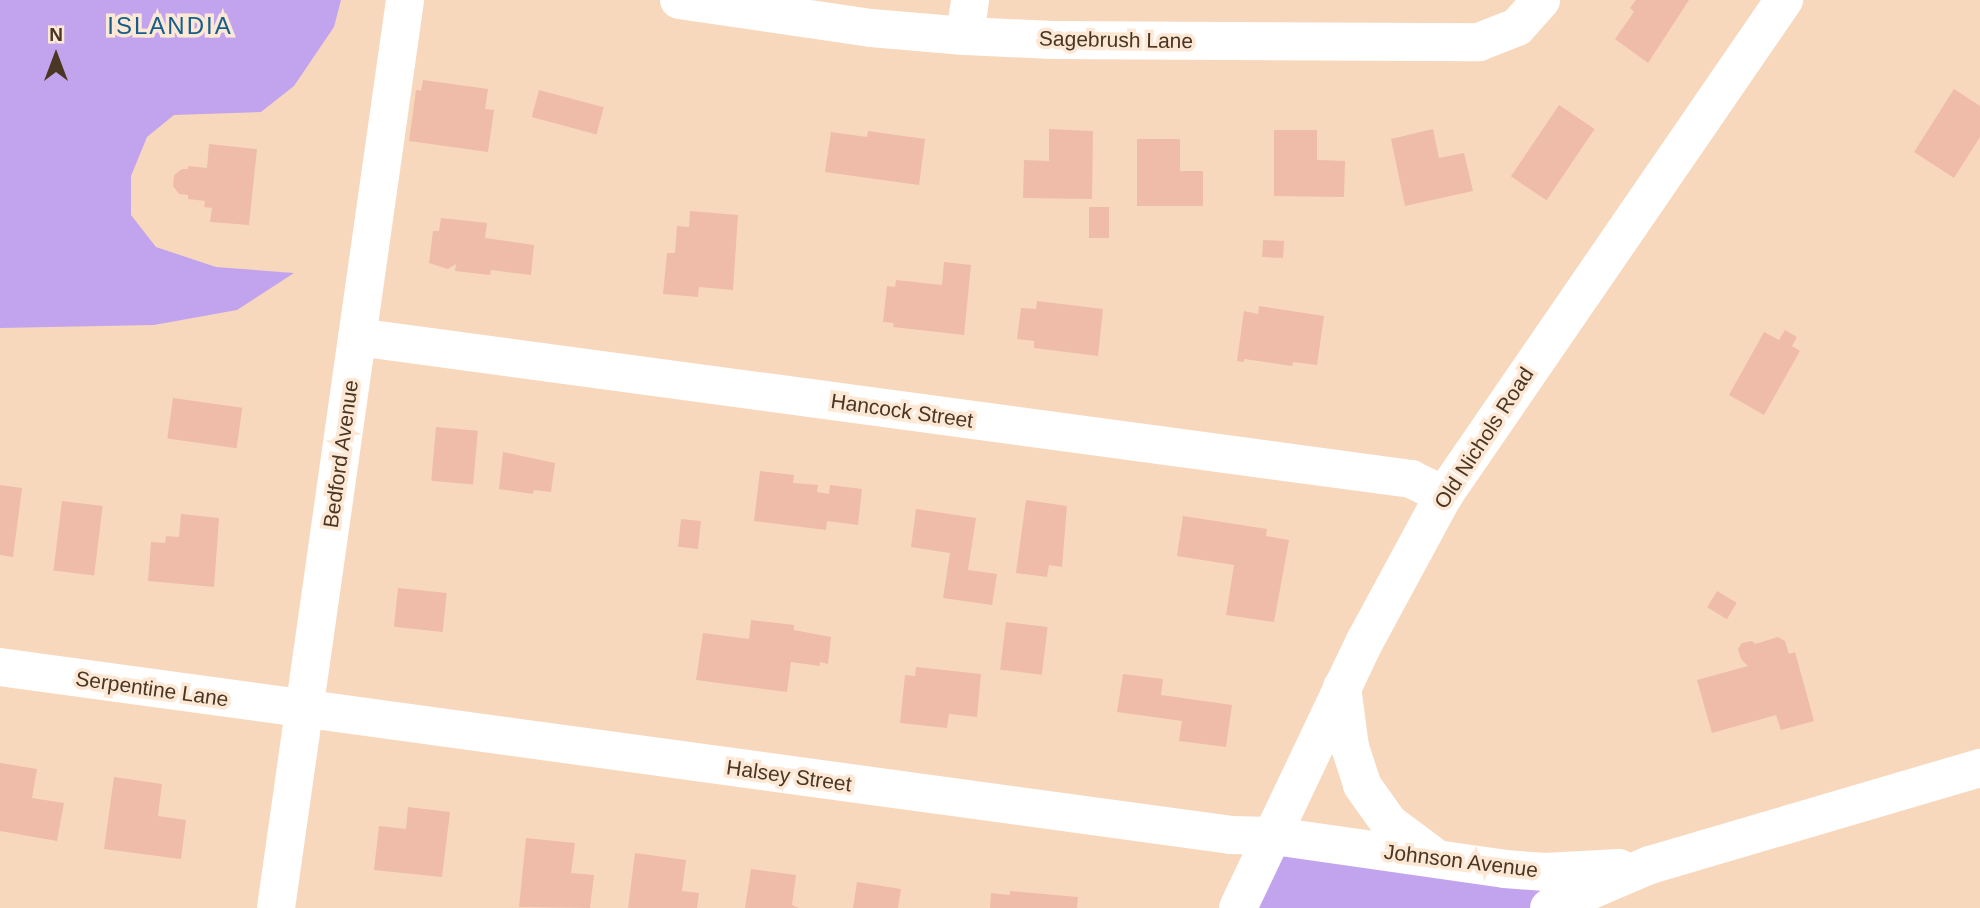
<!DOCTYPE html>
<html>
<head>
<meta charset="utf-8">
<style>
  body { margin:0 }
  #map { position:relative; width:1980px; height:908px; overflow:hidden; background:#f8d8bd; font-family:Helvetica,sans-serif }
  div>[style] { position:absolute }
  .green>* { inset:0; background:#c2a4ee }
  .building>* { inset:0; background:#eebca9; transform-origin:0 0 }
  .street>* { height:38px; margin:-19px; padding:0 19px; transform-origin:19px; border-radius:19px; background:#fff }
  .secondary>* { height:38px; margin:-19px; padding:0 19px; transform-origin:19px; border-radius:19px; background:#fff }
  span { translate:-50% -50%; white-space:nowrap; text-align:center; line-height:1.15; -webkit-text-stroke:7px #fde8d5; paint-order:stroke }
  .street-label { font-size:21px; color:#4b3623 }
  .quarter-label { font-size:24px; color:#155d8b; letter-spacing:2px }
  .north { position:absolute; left:21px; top:21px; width:70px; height:70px; -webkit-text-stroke:5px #fde8d5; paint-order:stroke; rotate:0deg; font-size:19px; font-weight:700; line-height:28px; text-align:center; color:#4b3623 }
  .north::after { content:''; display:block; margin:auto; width:24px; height:32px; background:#4b3623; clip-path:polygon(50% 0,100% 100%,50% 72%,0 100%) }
</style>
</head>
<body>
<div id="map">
  <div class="green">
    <div style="clip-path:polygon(0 0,341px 0,334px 27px,294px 86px,261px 112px,174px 115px,147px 137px,131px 176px,131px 215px,156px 247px,216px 267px,294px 273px,237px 310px,154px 325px,0 328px)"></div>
    <div style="clip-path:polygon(1274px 840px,1543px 874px,1544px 908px,1241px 908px)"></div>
  </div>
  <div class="building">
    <div style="clip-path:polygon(1636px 0,1689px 0,1648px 63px,1615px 39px,1634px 12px,1630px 8px)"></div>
    <div style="clip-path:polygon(423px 80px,488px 89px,485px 109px,494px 110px,488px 152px,409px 141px,416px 90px,421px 91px)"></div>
    <div style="clip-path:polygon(1954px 89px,1980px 106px,1980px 137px,1954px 178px,1914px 152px)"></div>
    <div style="left:539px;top:90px;width:67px;height:28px;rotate:15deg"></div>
    <div style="left:1559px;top:105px;width:43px;height:86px;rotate:34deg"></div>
    <div style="clip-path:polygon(1049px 129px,1093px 131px,1092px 199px,1023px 198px,1024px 160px,1049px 161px)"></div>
    <div style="clip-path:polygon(1433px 129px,1439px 158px,1464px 153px,1473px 191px,1405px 206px,1391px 139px)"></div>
    <div style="clip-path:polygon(1274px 130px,1317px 130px,1317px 160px,1345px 161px,1344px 197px,1274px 196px)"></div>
    <div style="clip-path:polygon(868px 131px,925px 139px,919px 185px,825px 172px,831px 132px,867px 137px)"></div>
    <div style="clip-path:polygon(1137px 139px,1180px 139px,1180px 171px,1203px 171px,1203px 206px,1137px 206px)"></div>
    <div style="clip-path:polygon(209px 144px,257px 149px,249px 225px,210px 222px,212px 208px,204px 207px,205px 201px,188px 199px,188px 195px,179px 194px,173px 186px,174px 175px,182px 169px,188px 169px,188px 166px,207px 168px)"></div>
    <div style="left:1089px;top:207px;width:20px;height:31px"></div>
    <div style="clip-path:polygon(690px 211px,738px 215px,733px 290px,699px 287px,698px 297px,663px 294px,667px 253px,675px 253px,677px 226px,689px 227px)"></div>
    <div style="clip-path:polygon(441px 218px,487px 223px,485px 238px,534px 245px,531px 275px,491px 270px,490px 275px,455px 271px,456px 264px,448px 269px,429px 263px,433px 231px,439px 231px)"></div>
    <div style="left:1263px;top:240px;width:21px;height:17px;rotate:3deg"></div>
    <div style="clip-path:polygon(944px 262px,971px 265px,964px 335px,893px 327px,894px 323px,883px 322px,887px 286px,895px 287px,896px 280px,942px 285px)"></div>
    <div style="clip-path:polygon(1037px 301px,1103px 309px,1098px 356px,1034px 348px,1034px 341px,1017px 339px,1021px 308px,1036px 309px)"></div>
    <div style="clip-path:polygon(1259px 306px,1324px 316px,1317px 365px,1293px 362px,1292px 366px,1244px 359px,1244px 362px,1237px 361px,1244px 311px,1258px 314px)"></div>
    <div style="clip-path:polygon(1785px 330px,1797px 337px,1792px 346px,1800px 351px,1764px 415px,1729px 395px,1764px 332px,1779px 340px)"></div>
    <div style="left:173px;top:398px;width:70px;height:41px;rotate:8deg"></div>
    <div style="left:436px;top:427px;width:42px;height:54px;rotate:5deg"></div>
    <div style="clip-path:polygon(503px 452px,555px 463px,551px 492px,534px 490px,533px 494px,499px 489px)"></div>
    <div style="clip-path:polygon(760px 471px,794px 475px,793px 483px,818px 485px,817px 492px,829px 494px,830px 485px,862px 489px,858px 525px,827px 521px,826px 530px,754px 521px)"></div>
    <div style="clip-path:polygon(0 485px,22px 488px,13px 557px,0 555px)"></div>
    <div style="clip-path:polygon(1026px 500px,1067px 506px,1062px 567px,1049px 565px,1047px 577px,1016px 573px)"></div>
    <div style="left:62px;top:501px;width:41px;height:70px;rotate:7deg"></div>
    <div style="clip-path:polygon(916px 509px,976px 518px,968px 570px,997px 574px,992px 605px,943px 598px,950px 553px,911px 547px)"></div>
    <div style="clip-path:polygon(181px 514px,219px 518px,214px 587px,148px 581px,151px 542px,165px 543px,166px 536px,179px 537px)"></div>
    <div style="clip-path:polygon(1183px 516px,1267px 529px,1266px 536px,1289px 540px,1274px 622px,1226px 615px,1234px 565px,1177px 556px)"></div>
    <div style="left:681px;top:519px;width:20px;height:28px;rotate:6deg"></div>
    <div style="left:398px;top:588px;width:49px;height:39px;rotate:6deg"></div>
    <div style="left:1717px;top:591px;width:23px;height:19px;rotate:31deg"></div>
    <div style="clip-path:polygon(751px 620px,794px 625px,794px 630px,831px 637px,828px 664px,820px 662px,820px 666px,791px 662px,787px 692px,696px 680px,703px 633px,749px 639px)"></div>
    <div style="left:1006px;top:622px;width:42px;height:48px;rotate:7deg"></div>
    <div style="clip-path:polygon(1778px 637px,1785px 641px,1789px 654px,1795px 652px,1814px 721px,1781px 730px,1776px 715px,1712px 733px,1697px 680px,1748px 666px,1741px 659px,1738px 649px,1742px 643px,1752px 641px,1755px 644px)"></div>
    <div style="clip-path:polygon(916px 667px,981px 674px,977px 717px,949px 714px,947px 728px,900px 723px,905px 675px,915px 676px)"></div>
    <div style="clip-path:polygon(1123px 674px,1163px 679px,1161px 695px,1232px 705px,1226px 747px,1179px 741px,1182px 721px,1117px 712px)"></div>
    <div style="clip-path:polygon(0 763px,37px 769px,32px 798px,64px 803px,57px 841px,0 831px)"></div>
    <div style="clip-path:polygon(114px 777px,162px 784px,158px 816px,186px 820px,181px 859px,104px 849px)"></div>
    <div style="clip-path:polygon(408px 807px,450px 812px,442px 877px,374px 870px,379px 826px,406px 829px)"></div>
    <div style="clip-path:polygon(526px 838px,575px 843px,571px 873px,594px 875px,590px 908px,519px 907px)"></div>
    <div style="clip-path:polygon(635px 853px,686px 860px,682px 891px,699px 893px,697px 908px,628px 908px)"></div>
    <div style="clip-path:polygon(751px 869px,796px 875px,792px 905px,799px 908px,745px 908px)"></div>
    <div style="clip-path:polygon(857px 882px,901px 889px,898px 908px,853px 908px)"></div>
    <div style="clip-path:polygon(1010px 891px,1078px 897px,1077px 908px,990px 908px,991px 893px,1010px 895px)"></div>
  </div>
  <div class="street">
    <div style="left:679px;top:0;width:194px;rotate:8.3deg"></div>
    <div style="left:871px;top:28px;width:94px;rotate:4.9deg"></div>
    <div style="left:965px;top:36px;width:87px;rotate:2.6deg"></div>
    <div style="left:1052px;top:40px;width:427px;rotate:0.3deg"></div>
    <div style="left:1479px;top:42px;width:41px;rotate:-21.5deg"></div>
    <div style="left:1517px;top:27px;width:36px;rotate:-48deg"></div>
    <div style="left:965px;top:36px;width:36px;rotate:-82deg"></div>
    <div style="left:357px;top:337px;width:1064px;rotate:7.67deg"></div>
    <div style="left:1411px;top:479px;width:37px;rotate:26deg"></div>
    <div style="left:0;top:667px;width:1242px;rotate:7.77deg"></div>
    <div style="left:1231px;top:835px;width:43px;rotate:1.3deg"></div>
    <div style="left:276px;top:908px;width:917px;rotate:-81.91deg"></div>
  </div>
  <div class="secondary">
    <div style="left:1342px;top:687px;width:61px;rotate:82.4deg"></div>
    <div style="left:1350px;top:747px;width:40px;rotate:72deg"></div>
    <div style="left:1362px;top:785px;width:47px;rotate:54.6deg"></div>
    <div style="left:1389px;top:823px;width:54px;rotate:36.7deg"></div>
    <div style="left:1274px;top:836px;width:233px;rotate:8.1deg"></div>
    <div style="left:1505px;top:869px;width:40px;rotate:4.3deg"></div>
    <div style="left:1545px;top:872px;width:74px;rotate:-3.1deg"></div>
    <div style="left:1238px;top:908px;width:296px;rotate:-64.6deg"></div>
    <div style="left:1365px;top:641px;width:166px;rotate:-61.6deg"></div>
    <div style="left:1444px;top:495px;width:601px;rotate:-55.52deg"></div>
    <div style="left:1549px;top:908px;width:110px;rotate:-23.1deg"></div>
    <div style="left:1650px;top:865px;width:344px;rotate:-16.4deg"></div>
  </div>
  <div class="street-label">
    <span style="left:1116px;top:40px;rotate:1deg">Sagebrush Lane</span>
    <span style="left:902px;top:411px;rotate:8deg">Hancock Street</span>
    <span style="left:1484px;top:438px;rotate:-57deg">Old Nichols Road</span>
    <span style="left:341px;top:454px;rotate:-82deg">Bedford Avenue</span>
    <span style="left:152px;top:689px;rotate:8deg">Serpentine Lane</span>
    <span style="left:789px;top:776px;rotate:8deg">Halsey Street</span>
    <span style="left:1461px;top:861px;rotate:7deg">Johnson Avenue</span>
  </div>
  <div class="quarter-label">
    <span style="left:170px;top:26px">ISLANDIA</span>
  </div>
  <div class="north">N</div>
</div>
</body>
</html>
